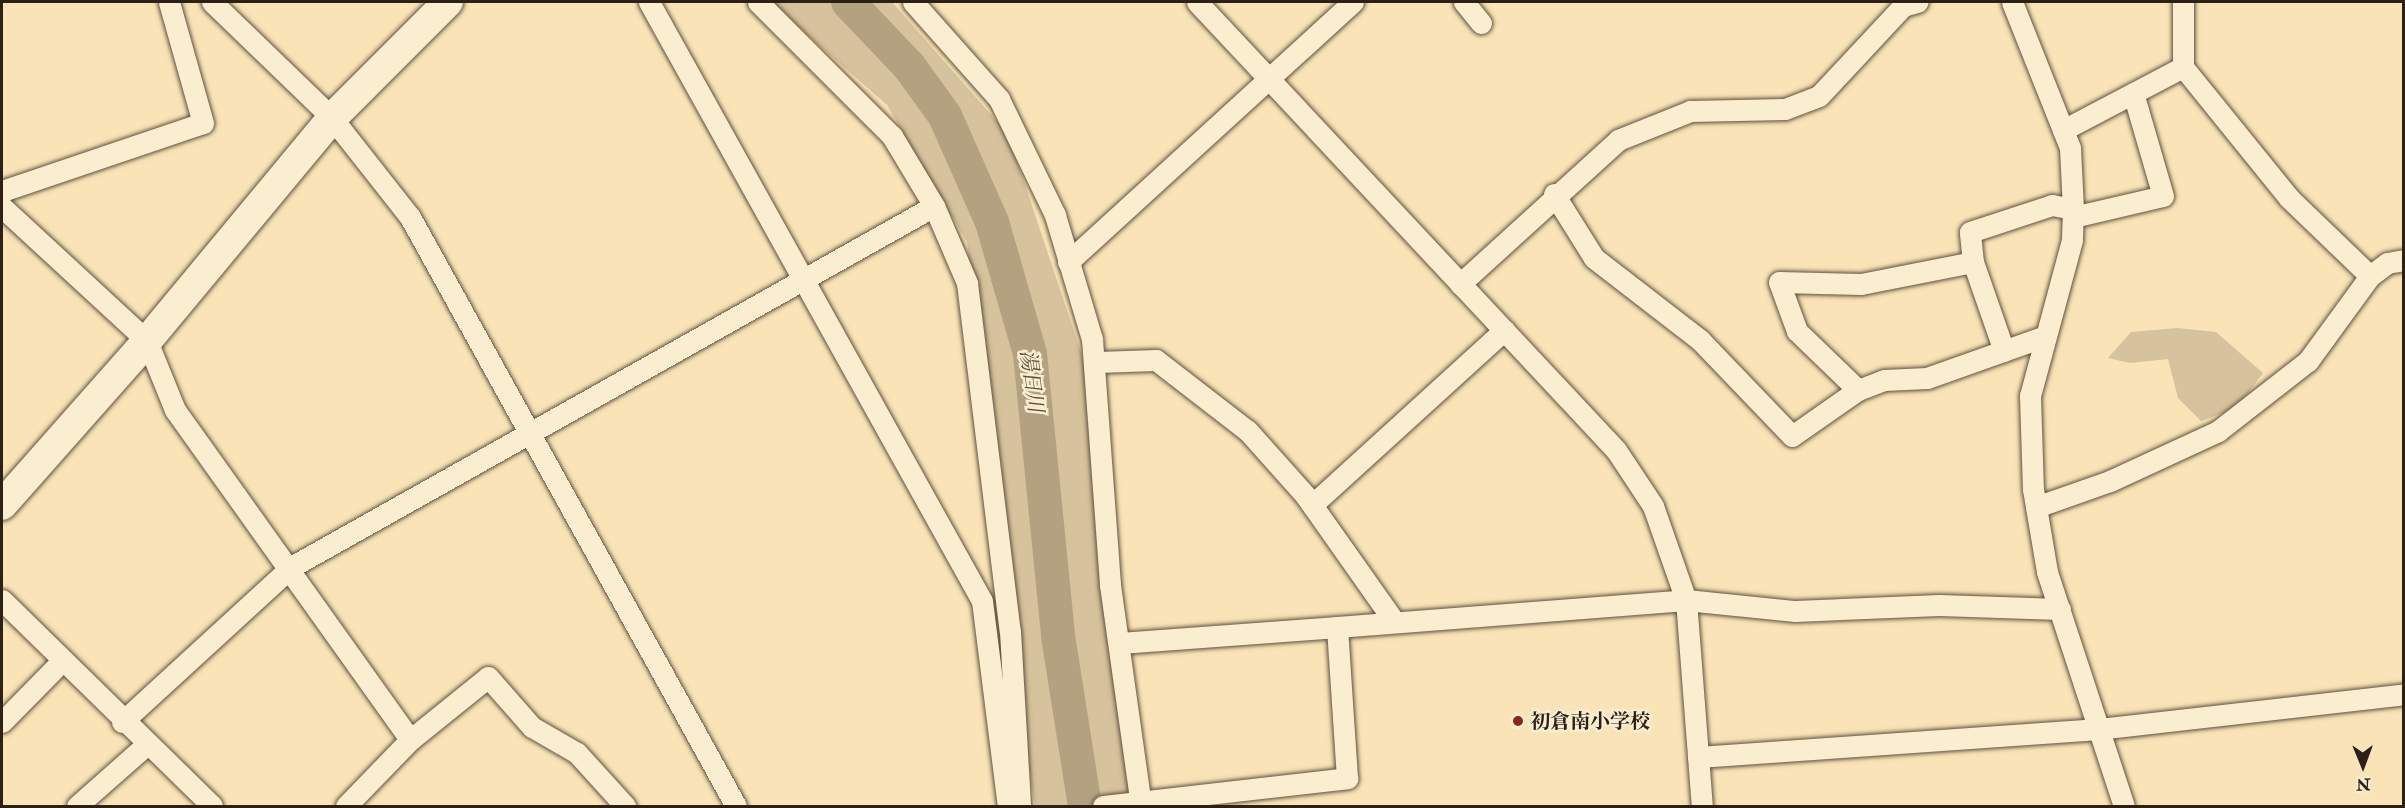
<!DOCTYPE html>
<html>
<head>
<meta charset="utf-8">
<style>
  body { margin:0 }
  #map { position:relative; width:2405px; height:808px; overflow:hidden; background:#f9e3b7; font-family:"IM FELL Double Pica","Noto Serif JP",serif }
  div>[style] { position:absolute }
  .green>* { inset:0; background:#d6c29c }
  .river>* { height:34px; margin:-17px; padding:0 17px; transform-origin:17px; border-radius:17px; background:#b4a180 }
  .roads { filter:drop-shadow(0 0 2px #60513e) drop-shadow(0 0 2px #60513e) }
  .street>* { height:21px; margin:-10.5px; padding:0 10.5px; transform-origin:10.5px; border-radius:10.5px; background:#fbedd0 }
  .secondary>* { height:30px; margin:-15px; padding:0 15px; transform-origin:15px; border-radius:15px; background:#fbedd0 }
  .dots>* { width:16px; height:16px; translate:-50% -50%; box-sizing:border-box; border:3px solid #fbedd0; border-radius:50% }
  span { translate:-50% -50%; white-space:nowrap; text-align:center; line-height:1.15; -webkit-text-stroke:5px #fbedd0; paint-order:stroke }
  .poi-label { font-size:20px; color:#2d2016; font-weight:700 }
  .left { translate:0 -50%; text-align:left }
  .water-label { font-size:21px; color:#5c4d3b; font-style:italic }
  .frame { position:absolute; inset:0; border:3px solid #2d2016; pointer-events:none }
  .north { position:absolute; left:2333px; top:736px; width:60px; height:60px; -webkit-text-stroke:4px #fbedd0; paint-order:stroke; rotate:179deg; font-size:16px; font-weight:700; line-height:24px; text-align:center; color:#2d2016 }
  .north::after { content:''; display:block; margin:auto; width:21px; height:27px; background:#2d2016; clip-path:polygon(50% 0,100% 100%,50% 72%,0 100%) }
</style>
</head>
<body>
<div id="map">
  <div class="green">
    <div style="clip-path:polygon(770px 2px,892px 2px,1008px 134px,1086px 367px,1132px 806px,1035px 806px,1011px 653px,967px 242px,887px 105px)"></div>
    <div style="clip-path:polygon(2177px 328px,2216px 332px,2263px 373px,2237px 408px,2201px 421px,2178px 398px,2168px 359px,2130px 363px,2108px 358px,2131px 332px)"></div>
  </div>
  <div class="river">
    <div style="left:848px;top:2px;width:88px;rotate:46.4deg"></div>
    <div style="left:909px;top:66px;width:62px;rotate:54.2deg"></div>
    <div style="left:945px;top:116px;width:116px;rotate:66.1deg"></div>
    <div style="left:992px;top:222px;width:137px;rotate:73.9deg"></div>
    <div style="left:1030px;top:354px;width:283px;rotate:84.3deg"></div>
    <div style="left:1058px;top:636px;width:172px;rotate:81deg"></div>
  </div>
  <div class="roads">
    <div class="street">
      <div style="left:212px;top:2px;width:167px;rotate:44deg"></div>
      <div style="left:332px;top:118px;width:126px;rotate:51.8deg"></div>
      <div style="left:410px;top:217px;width:673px;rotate:61.04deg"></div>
      <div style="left:649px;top:2px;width:685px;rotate:60.93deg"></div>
      <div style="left:982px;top:601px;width:207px;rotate:82.8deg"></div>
      <div style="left:758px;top:2px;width:190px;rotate:45deg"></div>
      <div style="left:892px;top:136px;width:82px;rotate:59deg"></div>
      <div style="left:934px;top:206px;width:84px;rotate:66.8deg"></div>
      <div style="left:967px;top:283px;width:351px;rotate:83deg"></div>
      <div style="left:1010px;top:631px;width:175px;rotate:86.7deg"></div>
      <div style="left:913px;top:2px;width:130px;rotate:48.4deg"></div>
      <div style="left:999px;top:99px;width:129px;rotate:64.2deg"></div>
      <div style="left:1055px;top:215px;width:129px;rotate:73.4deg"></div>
      <div style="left:1092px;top:339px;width:247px;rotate:85.8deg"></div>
      <div style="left:1110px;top:585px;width:223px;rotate:82deg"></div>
      <div style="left:1197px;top:2px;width:613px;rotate:46.92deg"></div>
      <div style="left:1616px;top:450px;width:67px;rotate:56.5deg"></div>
      <div style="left:1653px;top:506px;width:100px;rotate:70.7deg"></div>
      <div style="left:1686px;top:600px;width:207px;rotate:85.6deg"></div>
      <div style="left:1464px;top:2px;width:27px;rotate:51deg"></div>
      <div style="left:2012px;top:2px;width:157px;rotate:68.3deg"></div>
      <div style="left:2070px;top:148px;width:61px;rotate:87.2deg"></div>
      <div style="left:2073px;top:209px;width:31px;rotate:92deg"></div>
      <div style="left:2072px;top:240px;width:162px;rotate:105.1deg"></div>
      <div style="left:2030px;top:396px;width:93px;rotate:88.2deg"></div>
      <div style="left:2033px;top:489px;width:84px;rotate:80.4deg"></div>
      <div style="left:2047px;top:572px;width:246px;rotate:71.8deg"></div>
      <div style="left:2183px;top:2px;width:65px;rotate:90deg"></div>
      <div style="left:2183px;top:67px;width:169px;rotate:51deg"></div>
      <div style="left:2289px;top:198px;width:112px;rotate:43.9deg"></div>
      <div style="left:2063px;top:130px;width:136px;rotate:-27.7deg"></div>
      <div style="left:2px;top:191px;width:212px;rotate:-18.7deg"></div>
      <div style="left:203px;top:123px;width:126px;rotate:-105.7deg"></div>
      <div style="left:1554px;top:194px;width:75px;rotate:58deg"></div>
      <div style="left:1594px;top:258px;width:134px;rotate:37.7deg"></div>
      <div style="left:1700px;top:340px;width:133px;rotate:46.2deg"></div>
      <div style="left:1792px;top:436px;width:80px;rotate:-34.9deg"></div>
      <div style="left:1858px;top:390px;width:28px;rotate:-21deg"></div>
      <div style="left:1884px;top:380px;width:43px;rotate:-2.7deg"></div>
      <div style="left:1927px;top:378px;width:123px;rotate:-19.5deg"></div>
      <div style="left:2px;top:207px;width:197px;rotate:42.7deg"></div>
      <div style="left:147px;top:341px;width:74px;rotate:67.9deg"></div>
      <div style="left:175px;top:410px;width:405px;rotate:54.5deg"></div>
      <div style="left:410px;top:740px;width:100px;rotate:-38.9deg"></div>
      <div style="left:488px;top:677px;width:67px;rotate:48.7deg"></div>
      <div style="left:532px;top:727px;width:52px;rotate:30deg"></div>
      <div style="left:577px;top:753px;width:72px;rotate:47.8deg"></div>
      <div style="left:2073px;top:217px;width:92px;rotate:-13.1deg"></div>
      <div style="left:2163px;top:196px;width:107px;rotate:-106.2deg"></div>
      <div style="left:1068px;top:262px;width:386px;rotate:-42.4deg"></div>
      <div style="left:1973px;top:262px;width:30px;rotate:-96deg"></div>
      <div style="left:1970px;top:232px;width:86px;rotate:-18.2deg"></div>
      <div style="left:2052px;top:205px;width:21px;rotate:11deg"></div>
      <div style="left:1460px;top:284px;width:214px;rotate:-42.3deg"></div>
      <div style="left:1618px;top:140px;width:78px;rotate:-21.9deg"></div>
      <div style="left:1690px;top:111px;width:95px;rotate:-1.2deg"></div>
      <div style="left:1785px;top:109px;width:36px;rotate:-21deg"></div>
      <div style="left:1819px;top:96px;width:123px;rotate:-47deg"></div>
      <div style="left:1903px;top:6px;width:15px;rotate:-16deg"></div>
      <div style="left:1097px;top:362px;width:59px;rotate:-1.9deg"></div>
      <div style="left:1156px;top:360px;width:116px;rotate:37.7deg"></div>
      <div style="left:1248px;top:431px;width:86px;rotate:48.3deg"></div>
      <div style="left:1305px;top:495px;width:154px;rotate:54.8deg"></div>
      <div style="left:1858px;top:390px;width:85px;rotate:-136deg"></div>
      <div style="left:1797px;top:331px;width:52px;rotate:-110.2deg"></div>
      <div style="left:1779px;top:282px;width:82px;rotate:1.4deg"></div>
      <div style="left:1861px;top:284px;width:114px;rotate:-11.1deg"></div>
      <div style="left:1973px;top:262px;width:94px;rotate:70.8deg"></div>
      <div style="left:1312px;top:505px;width:260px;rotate:-42.3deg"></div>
      <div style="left:2036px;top:507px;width:78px;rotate:-19.4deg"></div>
      <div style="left:2110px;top:481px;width:119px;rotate:-24.8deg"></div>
      <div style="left:2218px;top:431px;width:114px;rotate:-37.9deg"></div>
      <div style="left:2308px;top:361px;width:105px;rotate:-53.9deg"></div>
      <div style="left:2370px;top:276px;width:21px;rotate:-37deg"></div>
      <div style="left:2387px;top:263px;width:17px;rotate:-10deg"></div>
      <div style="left:2px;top:600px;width:294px;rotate:44.4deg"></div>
      <div style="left:1120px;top:643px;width:218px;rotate:-4.2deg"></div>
      <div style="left:2px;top:722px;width:86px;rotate:-45.5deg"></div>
      <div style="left:122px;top:722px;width:229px;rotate:-42.5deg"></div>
      <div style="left:291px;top:567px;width:737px;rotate:-29.31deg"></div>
      <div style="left:1698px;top:757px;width:402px;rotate:-4deg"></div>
      <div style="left:2099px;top:729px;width:307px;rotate:-6.5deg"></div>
      <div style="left:77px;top:806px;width:92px;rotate:-41.5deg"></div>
      <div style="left:346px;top:806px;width:92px;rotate:-45.9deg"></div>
      <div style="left:1103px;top:806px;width:246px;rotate:-6.5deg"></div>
      <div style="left:1347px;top:778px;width:151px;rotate:-93.8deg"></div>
      <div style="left:1337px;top:627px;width:350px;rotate:-4.4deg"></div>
      <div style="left:1686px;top:600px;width:110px;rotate:5.8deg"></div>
      <div style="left:1795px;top:611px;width:144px;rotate:-2.4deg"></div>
      <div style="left:1939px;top:605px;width:121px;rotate:1.9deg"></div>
    </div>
    <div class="secondary">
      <div style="left:2px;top:505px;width:219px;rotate:-48.5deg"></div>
      <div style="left:147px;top:341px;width:290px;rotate:-50.3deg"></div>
      <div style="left:332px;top:118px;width:164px;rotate:-45deg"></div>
    </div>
  </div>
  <div class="dots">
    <div style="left:1518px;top:721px;background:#8f2418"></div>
  </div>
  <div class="poi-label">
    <span class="left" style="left:1530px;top:721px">初倉南小学校</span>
  </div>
  <div class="water-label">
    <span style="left:1031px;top:381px;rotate:82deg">湯日川</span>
  </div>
  <div class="frame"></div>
  <div class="north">N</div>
</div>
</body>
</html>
